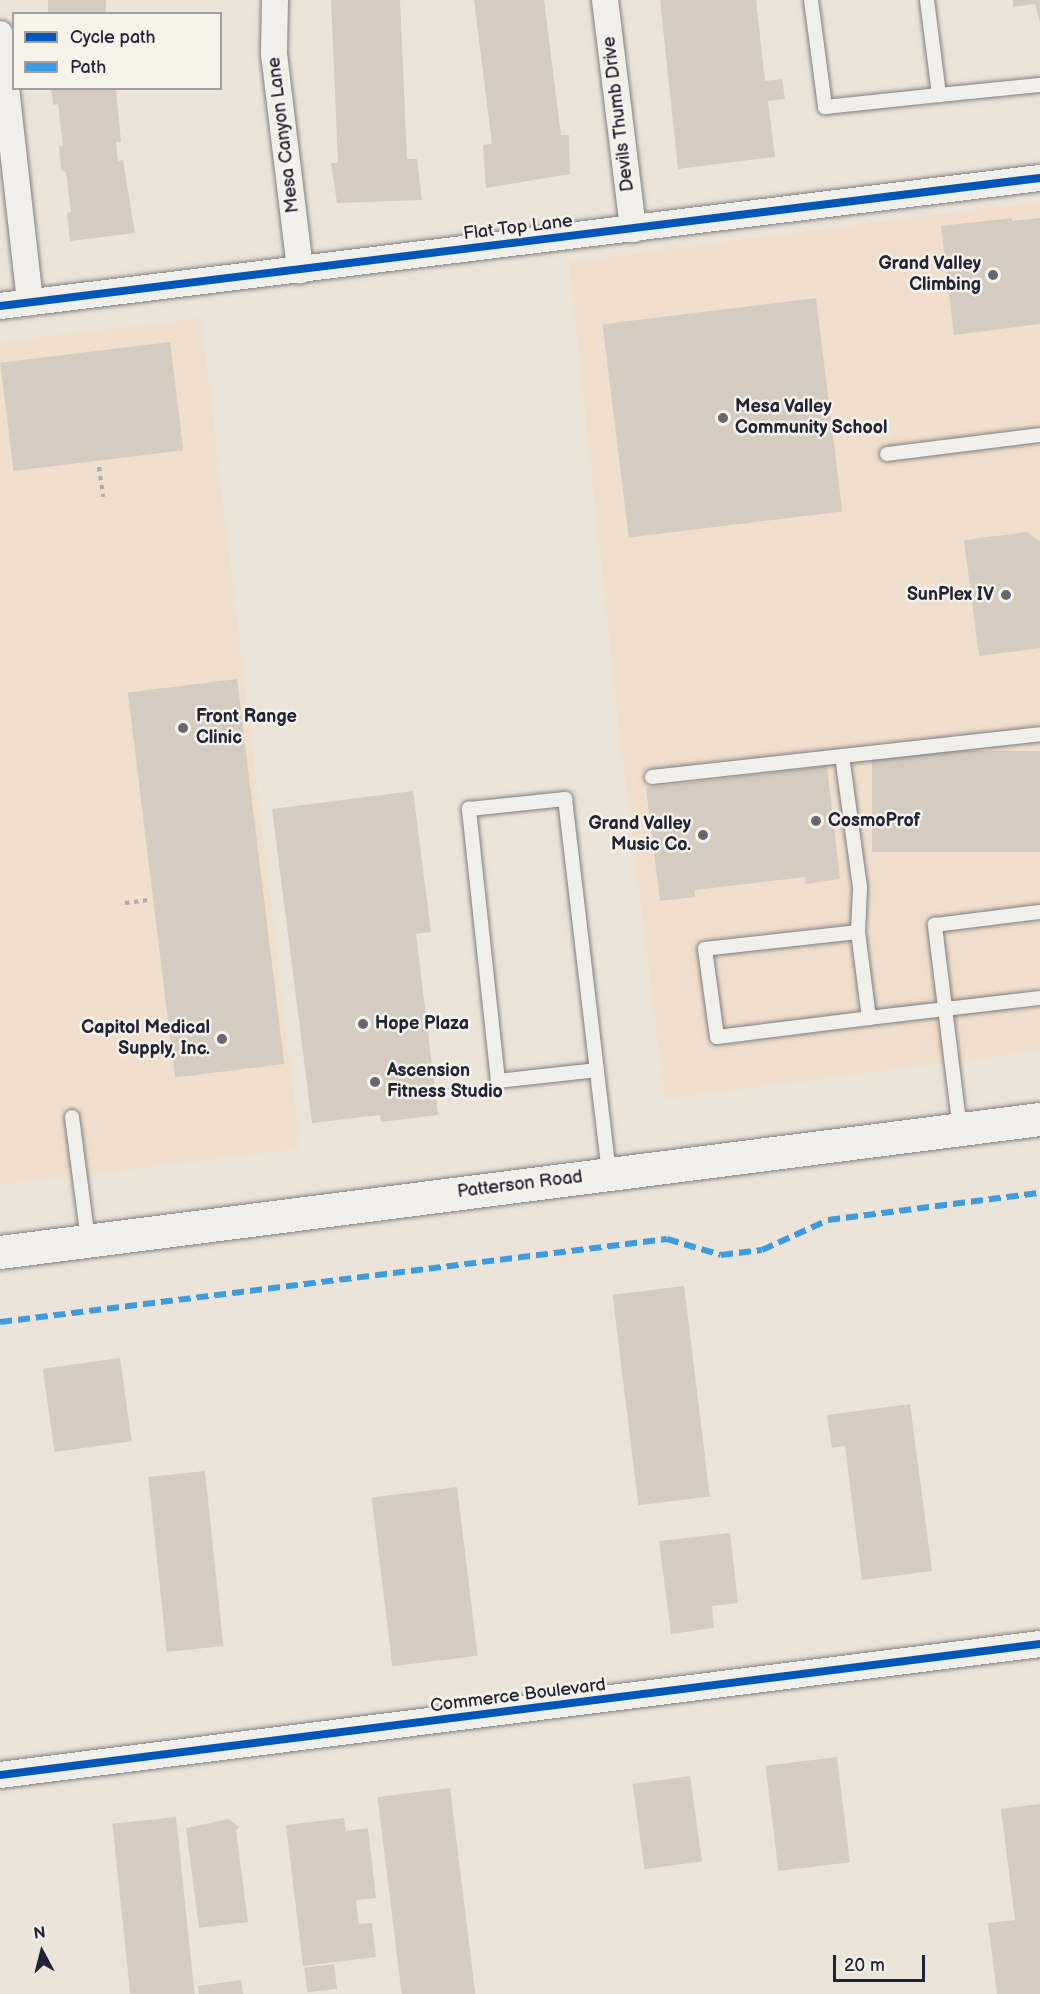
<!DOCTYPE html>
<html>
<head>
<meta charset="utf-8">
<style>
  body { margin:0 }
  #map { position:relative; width:1040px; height:1994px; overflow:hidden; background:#ece4d9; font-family:"Balsamiq Sans",sans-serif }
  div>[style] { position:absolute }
  .built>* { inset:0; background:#efdfcc }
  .building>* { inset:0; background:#d6cbc0; transform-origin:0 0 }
  .path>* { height:4px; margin-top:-2px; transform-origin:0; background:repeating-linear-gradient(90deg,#acaaaa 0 4.5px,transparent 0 9px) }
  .roads { filter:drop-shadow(0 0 2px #817e7e) drop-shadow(0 0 2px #817e7e) }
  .lane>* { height:14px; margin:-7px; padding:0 7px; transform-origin:7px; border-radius:7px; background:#f1efea }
  .street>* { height:26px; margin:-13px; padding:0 13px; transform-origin:13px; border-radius:13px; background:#f1efea }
  .primary>* { height:33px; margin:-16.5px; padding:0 16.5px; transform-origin:16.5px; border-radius:16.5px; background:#f1efea }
  .quiet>* { height:6px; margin-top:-3px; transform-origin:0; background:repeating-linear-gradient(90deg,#3c9ce2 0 12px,transparent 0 18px) }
  .cycleway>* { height:8px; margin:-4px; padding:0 4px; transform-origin:4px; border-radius:4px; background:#0057b8 }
  .dots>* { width:16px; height:16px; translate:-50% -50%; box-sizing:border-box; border:3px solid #f7f3e8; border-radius:50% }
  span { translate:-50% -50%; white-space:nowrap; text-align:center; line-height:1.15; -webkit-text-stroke:5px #f7f3e8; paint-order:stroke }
  .street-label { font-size:18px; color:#22223b }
  .poi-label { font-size:18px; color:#22223b; font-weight:700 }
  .right { translate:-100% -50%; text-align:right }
  .left { translate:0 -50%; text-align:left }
  .legend { position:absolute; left:12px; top:12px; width:210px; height:78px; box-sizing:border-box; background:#f7f3e8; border:2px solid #a29fa3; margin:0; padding:8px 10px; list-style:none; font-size:18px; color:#22223b }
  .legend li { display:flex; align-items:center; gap:12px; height:30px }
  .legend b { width:30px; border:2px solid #a29fa3 }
  .north { position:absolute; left:12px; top:1922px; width:60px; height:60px; -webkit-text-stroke:4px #f7f3e8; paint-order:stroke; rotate:353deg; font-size:16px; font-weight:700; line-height:24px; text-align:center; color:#22223b }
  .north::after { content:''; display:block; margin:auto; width:21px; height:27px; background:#22223b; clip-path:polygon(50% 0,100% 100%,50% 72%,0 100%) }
  .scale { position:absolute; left:833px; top:1955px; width:92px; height:27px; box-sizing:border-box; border:3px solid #22223b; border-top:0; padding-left:8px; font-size:18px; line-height:21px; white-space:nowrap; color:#22223b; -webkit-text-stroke:4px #f7f3e8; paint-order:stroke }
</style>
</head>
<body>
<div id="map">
  <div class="built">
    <div style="clip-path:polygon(1040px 201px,1040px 1051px,665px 1099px,622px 754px,569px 262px)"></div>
    <div style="clip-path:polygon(201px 318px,300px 1149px,0 1185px,0 342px)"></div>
  </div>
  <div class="building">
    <div style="left:48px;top:0;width:58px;height:14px"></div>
    <div style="clip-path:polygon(331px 0,400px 0,407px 159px,417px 159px,422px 200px,337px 203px,331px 163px,338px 163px)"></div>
    <div style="clip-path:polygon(474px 0,544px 0,561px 135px,569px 135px,570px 174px,486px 188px,483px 145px,492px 144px)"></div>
    <div style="clip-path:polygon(660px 0,756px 0,765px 81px,782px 79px,785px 99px,768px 101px,775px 157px,678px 169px)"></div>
    <div style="clip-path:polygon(1013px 0,1040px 0,1040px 23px,1035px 4px,1013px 7px)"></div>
    <div style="clip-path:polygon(51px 88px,116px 88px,121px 142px,116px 142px,118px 161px,123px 160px,135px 233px,70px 241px,67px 213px,71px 212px,66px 172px,61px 170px,59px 146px,63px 146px,58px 104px,53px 105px)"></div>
    <div style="clip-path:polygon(1012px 218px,1012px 221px,1040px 218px,1040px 324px,954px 335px,941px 226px)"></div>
    <div style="left:816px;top:298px;width:215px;height:215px;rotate:83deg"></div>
    <div style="left:170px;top:342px;width:109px;height:171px;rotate:83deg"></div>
    <div style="clip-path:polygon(1027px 532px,1040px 542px,1040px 648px,979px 656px,964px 540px)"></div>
    <div style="left:237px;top:679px;width:388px;height:110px;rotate:83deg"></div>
    <div style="left:1040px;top:751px;width:101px;height:168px;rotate:90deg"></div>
    <div style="clip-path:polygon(827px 766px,840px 879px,806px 884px,805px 877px,695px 890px,695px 897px,660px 901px,646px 788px)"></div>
    <div style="clip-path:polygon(413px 791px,431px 932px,416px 934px,438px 1115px,381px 1122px,380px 1115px,312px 1123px,272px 809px)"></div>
    <div style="left:684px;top:1286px;width:212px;height:72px;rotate:83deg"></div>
    <div style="left:120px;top:1358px;width:84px;height:78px;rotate:82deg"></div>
    <div style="clip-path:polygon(910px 1404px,932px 1571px,862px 1580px,845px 1446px,832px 1448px,827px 1415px)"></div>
    <div style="left:205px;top:1471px;width:176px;height:57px;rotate:84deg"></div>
    <div style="left:457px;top:1487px;width:170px;height:86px;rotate:83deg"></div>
    <div style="clip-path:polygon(730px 1533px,738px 1603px,712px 1606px,714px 1628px,671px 1634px,659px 1541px)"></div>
    <div style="left:837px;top:1757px;width:106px;height:72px;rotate:83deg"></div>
    <div style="left:690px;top:1776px;width:86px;height:58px;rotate:82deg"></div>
    <div style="left:450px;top:1788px;width:208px;height:73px;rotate:83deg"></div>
    <div style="clip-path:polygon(1040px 1804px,1040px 1994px,997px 1994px,988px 1923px,1015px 1920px,1001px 1809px)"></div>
    <div style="left:176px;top:1817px;width:178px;height:64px;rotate:84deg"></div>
    <div style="clip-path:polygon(344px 1818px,346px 1831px,368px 1828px,376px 1898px,356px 1900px,359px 1924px,372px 1923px,376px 1957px,303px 1966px,286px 1825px)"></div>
    <div style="clip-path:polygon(229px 1819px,239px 1827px,236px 1831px,248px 1922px,199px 1928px,186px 1828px)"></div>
    <div style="left:334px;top:1964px;width:25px;height:30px;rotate:83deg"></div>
    <div style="clip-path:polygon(241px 1980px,243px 1994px,199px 1994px,198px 1986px)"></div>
  </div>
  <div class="path">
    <div style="left:99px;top:467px;width:30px;rotate:82deg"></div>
    <div style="left:125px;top:903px;width:26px;rotate:-7deg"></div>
  </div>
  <div class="roads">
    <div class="lane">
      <div style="left:811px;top:0;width:108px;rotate:82.5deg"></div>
      <div style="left:825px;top:107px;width:115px;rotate:-6deg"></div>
      <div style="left:927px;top:0;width:96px;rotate:82.8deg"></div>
      <div style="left:939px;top:95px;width:101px;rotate:-5.7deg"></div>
      <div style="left:887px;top:454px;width:154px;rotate:-7.1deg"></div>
      <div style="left:842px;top:756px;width:133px;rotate:82.2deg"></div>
      <div style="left:860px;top:888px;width:44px;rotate:92.6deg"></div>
      <div style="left:858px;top:932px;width:87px;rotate:82.7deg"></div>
      <div style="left:869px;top:1018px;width:172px;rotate:-6.7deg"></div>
      <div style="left:652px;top:777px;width:390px;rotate:-6.3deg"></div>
      <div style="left:858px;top:932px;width:154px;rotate:173.7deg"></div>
      <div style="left:705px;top:949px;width:89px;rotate:82.2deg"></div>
      <div style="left:717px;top:1037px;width:153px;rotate:-7.1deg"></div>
      <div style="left:597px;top:1070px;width:100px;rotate:173.7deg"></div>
      <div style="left:498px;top:1081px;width:274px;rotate:-96.1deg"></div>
      <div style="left:469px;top:809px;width:97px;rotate:-5.9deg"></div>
      <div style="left:565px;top:799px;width:378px;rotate:83.3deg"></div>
      <div style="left:72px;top:1117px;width:125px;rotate:82.6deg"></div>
      <div style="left:960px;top:1130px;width:207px;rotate:-97deg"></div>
      <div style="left:935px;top:925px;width:106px;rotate:-7.1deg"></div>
    </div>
    <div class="street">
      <div style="left:275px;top:0;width:54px;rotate:91.1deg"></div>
      <div style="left:274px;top:54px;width:218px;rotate:83.1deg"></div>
      <div style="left:605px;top:0;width:231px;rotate:83deg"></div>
      <div style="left:0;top:34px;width:270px;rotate:83.6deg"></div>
      <div style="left:0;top:306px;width:1048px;rotate:-7.02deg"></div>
      <div style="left:0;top:1775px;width:1048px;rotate:-7.18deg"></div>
    </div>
    <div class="primary">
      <div style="left:0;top:1252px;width:1048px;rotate:-7.29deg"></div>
    </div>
  </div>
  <div class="quiet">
    <div style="left:0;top:1322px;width:672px;rotate:-7.09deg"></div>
    <div style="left:667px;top:1239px;width:56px;rotate:16.5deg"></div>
    <div style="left:721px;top:1255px;width:41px;rotate:-7deg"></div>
    <div style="left:762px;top:1250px;width:72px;rotate:-24.4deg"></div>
    <div style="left:828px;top:1220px;width:214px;rotate:-7.3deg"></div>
  </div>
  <div class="cycleway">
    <div style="left:0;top:306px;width:1048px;rotate:-7.02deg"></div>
    <div style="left:0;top:1775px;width:1048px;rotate:-7.18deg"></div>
  </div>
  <div class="dots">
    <div style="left:993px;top:275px;background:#696672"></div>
    <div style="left:723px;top:418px;background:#696672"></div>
    <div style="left:1006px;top:595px;background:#696672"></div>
    <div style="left:183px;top:728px;background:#696672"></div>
    <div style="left:816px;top:821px;background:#696672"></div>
    <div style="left:703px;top:835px;background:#696672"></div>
    <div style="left:363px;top:1024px;background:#696672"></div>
    <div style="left:222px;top:1039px;background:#696672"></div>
    <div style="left:375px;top:1082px;background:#696672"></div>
  </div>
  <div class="street-label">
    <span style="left:619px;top:114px;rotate:-97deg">Devils Thumb Drive</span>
    <span style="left:284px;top:135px;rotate:-97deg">Mesa Canyon Lane</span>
    <span style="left:518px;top:228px;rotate:-7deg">Flat Top Lane</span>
    <span style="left:520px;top:1185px;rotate:-7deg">Patterson Road</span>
    <span style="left:518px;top:1696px;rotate:-7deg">Commerce Boulevard</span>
  </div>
  <div class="poi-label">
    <span class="right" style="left:981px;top:275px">Grand Valley<br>Climbing</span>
    <span class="left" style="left:735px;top:418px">Mesa Valley<br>Community School</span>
    <span class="right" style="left:994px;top:595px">SunPlex IV</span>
    <span class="left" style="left:196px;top:728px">Front Range<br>Clinic</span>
    <span class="left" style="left:828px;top:821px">CosmoProf</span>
    <span class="right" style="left:691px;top:835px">Grand Valley<br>Music Co.</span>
    <span class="left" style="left:375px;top:1024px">Hope Plaza</span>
    <span class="right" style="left:210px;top:1039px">Capitol Medical<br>Supply, Inc.</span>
    <span class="left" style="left:387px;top:1082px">Ascension<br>Fitness Studio</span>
  </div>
  <ul class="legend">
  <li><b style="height:8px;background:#0057b8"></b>Cycle path</li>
  <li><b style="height:8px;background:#3c9ce2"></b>Path</li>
  </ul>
  <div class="north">N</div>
  <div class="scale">20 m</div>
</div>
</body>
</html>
